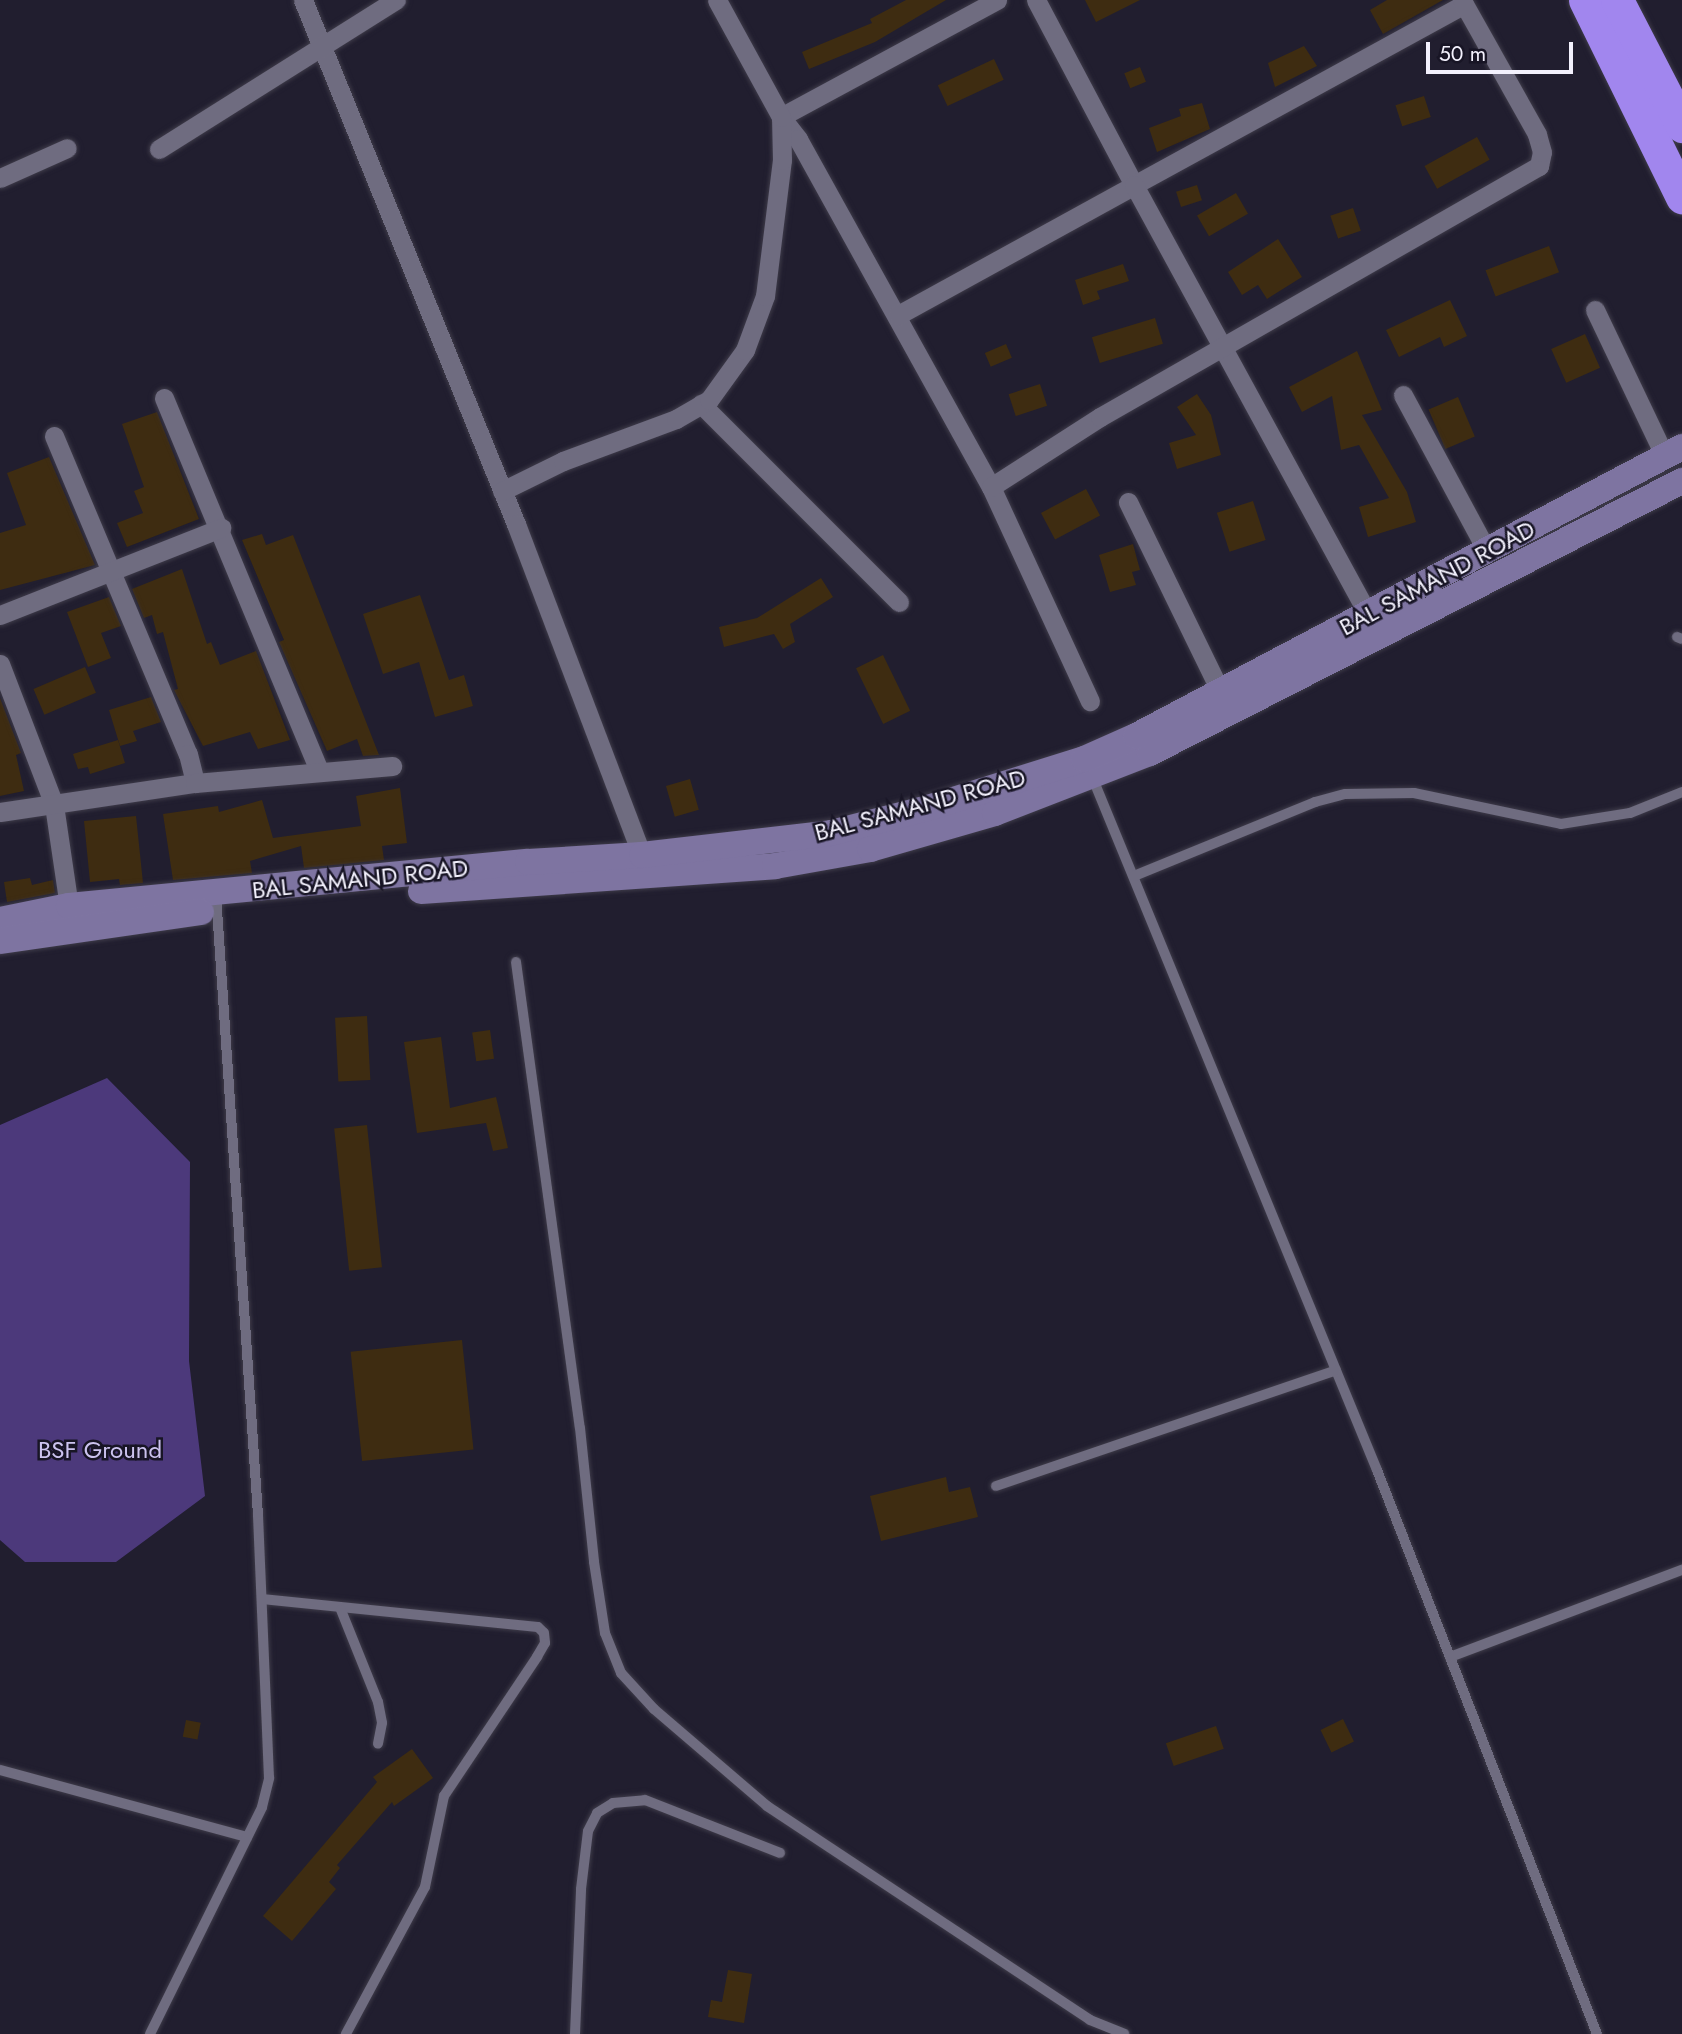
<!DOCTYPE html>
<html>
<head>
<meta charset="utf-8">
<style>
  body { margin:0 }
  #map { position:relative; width:1682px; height:2034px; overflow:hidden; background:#211e2f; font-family:Jost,sans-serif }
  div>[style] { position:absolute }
  .green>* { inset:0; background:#4c397b }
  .building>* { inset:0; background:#3e2c11; transform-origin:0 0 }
  .roads { filter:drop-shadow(0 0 2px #3e3b49) drop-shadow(0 0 2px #3e3b49) }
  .lane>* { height:10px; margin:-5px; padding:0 5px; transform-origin:5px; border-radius:5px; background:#6f6c80 }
  .street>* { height:19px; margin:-9.5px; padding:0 9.5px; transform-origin:9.5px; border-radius:9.5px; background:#6f6c80 }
  .secondary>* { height:26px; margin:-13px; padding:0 13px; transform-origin:13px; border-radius:13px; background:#7e74a1 }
  .highway>* { height:33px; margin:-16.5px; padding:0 16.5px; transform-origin:16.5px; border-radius:16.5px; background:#a186ee }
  span { translate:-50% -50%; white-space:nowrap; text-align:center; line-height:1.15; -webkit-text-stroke:5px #181525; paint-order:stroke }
  .street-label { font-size:24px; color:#f3f1fd }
  .park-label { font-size:24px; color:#ccc3ef }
  .scale { position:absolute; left:1426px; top:42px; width:147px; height:32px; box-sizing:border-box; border:4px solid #f3f1fd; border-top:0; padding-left:9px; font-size:21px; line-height:24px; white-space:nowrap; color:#f3f1fd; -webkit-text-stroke:5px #181525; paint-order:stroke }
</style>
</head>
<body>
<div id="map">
  <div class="green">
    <div style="clip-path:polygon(107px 1078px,190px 1162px,189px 1361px,205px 1496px,116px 1562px,25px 1562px,0 1540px,0 1125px)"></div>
  </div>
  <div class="building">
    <div style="clip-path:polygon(906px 0,946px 0,875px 42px,809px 69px,802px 52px,872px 23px,870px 19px)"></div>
    <div style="clip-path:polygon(1085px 0,1140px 0,1096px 22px)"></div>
    <div style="clip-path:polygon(1387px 0,1443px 0,1383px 34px,1370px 10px)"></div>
    <div style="clip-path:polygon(1304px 46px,1317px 66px,1275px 87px,1268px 63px)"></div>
    <div style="left:994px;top:59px;width:23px;height:62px;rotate:65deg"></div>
    <div style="left:1140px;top:67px;width:16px;height:17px;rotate:68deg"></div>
    <div style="left:1424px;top:96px;width:22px;height:30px;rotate:72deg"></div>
    <div style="clip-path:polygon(1202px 103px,1210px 129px,1157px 152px,1149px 128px,1181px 116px,1179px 109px)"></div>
    <div style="left:1477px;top:137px;width:26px;height:60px;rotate:61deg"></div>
    <div style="left:1197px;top:185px;width:16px;height:22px;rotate:72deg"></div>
    <div style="left:1236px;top:193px;width:24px;height:45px;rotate:60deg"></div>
    <div style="left:1353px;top:208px;width:24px;height:24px;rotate:71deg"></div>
    <div style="clip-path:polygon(1278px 239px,1302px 277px,1267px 299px,1258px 285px,1242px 295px,1228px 272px)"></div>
    <div style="left:1549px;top:246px;width:28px;height:68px;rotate:69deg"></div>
    <div style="clip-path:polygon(1123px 264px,1129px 281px,1097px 291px,1100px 299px,1083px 305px,1075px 280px)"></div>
    <div style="clip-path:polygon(1450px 300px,1467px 336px,1444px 347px,1440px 337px,1399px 357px,1386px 330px)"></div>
    <div style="left:1155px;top:318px;width:27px;height:66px;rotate:73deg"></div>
    <div style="left:1585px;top:334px;width:37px;height:37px;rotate:66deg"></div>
    <div style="left:1006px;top:344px;width:15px;height:23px;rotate:67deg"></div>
    <div style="clip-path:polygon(1357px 351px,1382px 410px,1362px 415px,1407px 492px,1416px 522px,1368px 537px,1359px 507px,1389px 498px,1359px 445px,1341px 450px,1332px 396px,1302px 412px,1289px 387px)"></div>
    <div style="left:1040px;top:384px;width:23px;height:33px;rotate:72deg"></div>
    <div style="clip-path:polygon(1197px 394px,1211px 415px,1221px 455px,1177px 469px,1169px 443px,1196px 435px,1177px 407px)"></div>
    <div style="left:1458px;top:397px;width:43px;height:32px;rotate:67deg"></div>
    <div style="clip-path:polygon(157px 412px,199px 519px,127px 547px,117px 523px,143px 513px,134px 491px,144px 487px,122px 424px)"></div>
    <div style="clip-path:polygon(49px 457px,95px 565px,0 590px,0 533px,26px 525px,7px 473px)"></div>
    <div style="left:1086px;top:489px;width:30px;height:51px;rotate:62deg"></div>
    <div style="left:1253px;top:501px;width:41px;height:38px;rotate:72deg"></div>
    <div style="clip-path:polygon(262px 534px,266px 545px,293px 535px,379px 755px,363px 756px,357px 739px,327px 751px,279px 642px,284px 640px,242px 540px)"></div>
    <div style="clip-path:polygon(1133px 544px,1140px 570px,1132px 572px,1136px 585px,1110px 592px,1099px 555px)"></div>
    <div style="clip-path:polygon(182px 569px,207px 644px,211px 642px,220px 665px,256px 651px,290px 740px,258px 749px,250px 732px,203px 746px,174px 690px,178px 689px,163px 632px,157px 634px,152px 615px,144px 618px,132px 589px)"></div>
    <div style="clip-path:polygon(821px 578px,833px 597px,790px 624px,795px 642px,783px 649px,774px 634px,724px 647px,719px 627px,757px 618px)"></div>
    <div style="clip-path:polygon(420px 595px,449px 680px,464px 675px,473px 706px,435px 717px,419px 662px,383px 674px,363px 614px)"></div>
    <div style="clip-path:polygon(109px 597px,121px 626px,101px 633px,111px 658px,88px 667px,67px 612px)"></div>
    <div style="left:883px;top:655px;width:62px;height:30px;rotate:64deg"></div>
    <div style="left:85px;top:667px;width:28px;height:56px;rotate:67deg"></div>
    <div style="clip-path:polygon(151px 697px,161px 722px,133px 731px,137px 741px,120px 746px,109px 710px)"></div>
    <div style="clip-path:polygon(0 698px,21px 753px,16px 755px,24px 791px,0 796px)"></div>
    <div style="clip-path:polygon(118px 740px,125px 763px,90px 774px,88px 767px,78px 769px,73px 754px)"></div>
    <div style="left:690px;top:779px;width:32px;height:25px;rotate:74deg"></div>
    <div style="clip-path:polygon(400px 788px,407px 843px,382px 846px,384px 860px,304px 868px,301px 846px,250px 861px,252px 873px,173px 880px,163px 814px,218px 806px,219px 812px,262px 800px,273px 838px,361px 826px,356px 796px)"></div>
    <div style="clip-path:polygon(136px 816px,143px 883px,120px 885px,119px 879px,90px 882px,84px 821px)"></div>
    <div style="clip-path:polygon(30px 878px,32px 885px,53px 880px,55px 893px,7px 902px,4px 882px)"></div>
    <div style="left:367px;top:1016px;width:64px;height:32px;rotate:87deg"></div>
    <div style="left:490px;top:1030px;width:29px;height:18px;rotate:82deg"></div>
    <div style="clip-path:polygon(441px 1037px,450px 1108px,496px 1097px,508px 1148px,493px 1151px,486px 1123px,417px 1133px,404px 1042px)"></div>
    <div style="left:367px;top:1125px;width:143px;height:33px;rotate:84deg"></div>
    <div style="left:462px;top:1340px;width:110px;height:112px;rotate:84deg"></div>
    <div style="clip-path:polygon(946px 1477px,949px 1492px,970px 1487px,978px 1517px,881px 1541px,870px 1496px)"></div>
    <div style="left:1343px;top:1719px;width:25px;height:25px;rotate:64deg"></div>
    <div style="left:186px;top:1720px;width:15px;height:17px;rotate:11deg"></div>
    <div style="left:1216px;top:1726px;width:24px;height:53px;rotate:71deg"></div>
    <div style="clip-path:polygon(412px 1749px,433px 1778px,394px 1806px,392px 1802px,337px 1865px,340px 1868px,329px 1882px,336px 1889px,292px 1941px,263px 1916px,377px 1782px,373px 1777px)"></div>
    <div style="clip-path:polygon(728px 1970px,752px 1974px,744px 2023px,708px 2017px,711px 2000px,722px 2002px)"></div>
  </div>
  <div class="roads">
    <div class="lane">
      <div style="left:1677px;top:637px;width:5px;rotate:22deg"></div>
      <div style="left:1093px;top:779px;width:747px;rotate:67.66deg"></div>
      <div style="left:1377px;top:1470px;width:605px;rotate:68.69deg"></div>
      <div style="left:1134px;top:876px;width:196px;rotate:-22.2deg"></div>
      <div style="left:1315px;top:802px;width:31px;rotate:-15deg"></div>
      <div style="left:1345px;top:794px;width:69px;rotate:-0.8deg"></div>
      <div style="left:1414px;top:793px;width:150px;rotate:11.9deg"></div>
      <div style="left:1561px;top:824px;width:70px;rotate:-9.1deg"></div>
      <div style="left:1630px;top:813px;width:56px;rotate:-22deg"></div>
      <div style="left:516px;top:962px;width:470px;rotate:82.2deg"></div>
      <div style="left:580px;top:1428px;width:135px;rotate:84deg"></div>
      <div style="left:594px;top:1562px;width:72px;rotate:81.2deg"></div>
      <div style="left:605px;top:1633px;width:43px;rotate:68.2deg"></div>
      <div style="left:621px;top:1673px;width:49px;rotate:47.5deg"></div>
      <div style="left:654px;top:1709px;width:149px;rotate:40.6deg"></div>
      <div style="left:767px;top:1806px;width:387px;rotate:33.5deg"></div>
      <div style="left:1090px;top:2020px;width:37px;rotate:22deg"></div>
      <div style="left:996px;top:1486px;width:359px;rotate:-18.8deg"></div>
      <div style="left:262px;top:1599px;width:277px;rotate:5.8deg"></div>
      <div style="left:538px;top:1627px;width:8px;rotate:45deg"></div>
      <div style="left:544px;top:1633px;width:10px;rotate:84deg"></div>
      <div style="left:545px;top:1643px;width:16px;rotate:120deg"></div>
      <div style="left:537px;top:1657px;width:167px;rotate:123.8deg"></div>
      <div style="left:444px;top:1796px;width:93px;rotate:101.8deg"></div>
      <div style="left:425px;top:1887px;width:167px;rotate:118.3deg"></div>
      <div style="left:341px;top:1610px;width:99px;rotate:68.1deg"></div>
      <div style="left:378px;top:1702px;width:21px;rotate:79deg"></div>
      <div style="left:382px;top:1723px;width:21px;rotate:101deg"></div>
      <div style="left:1450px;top:1657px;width:248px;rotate:-20.6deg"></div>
      <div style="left:0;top:1770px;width:256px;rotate:15.2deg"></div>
      <div style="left:150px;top:2034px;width:253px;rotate:-63.7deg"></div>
      <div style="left:262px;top:1807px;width:30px;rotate:-76deg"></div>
      <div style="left:269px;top:1778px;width:263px;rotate:-92.4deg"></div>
      <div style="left:258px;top:1515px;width:622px;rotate:-93.87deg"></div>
      <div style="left:575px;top:2034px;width:145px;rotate:-87.6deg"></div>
      <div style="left:581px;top:1889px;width:58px;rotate:-83.1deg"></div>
      <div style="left:588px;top:1831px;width:20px;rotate:-63deg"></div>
      <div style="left:597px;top:1813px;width:19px;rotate:-32deg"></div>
      <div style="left:613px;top:1803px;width:32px;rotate:-5deg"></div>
      <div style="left:645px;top:1800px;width:145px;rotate:21.4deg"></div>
    </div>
    <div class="street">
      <div style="left:303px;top:0;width:566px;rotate:67.88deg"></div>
      <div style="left:516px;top:524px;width:354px;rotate:69.2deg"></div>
      <div style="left:997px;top:0;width:246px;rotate:151.6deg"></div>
      <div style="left:781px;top:117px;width:28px;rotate:52deg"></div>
      <div style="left:798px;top:139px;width:398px;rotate:61deg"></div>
      <div style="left:991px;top:487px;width:236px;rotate:65.2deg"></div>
      <div style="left:1036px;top:0;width:209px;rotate:62.1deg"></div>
      <div style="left:1134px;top:185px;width:376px;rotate:-28.7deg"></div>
      <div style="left:1464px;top:4px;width:4px;rotate:-117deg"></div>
      <div style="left:159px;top:149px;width:280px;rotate:-32.2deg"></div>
      <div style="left:0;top:178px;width:73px;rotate:-24.1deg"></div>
      <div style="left:1595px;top:310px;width:163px;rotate:64.5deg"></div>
      <div style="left:898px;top:315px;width:269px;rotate:-28.8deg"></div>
      <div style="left:1134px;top:185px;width:500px;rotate:61.4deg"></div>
      <div style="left:1403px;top:395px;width:177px;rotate:61.7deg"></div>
      <div style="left:164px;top:398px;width:403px;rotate:67.4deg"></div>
      <div style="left:701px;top:404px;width:280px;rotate:45deg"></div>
      <div style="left:54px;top:436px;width:345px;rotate:67.2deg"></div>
      <div style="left:188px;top:754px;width:30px;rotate:76deg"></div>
      <div style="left:991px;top:487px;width:130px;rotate:-32.7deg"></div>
      <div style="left:1100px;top:417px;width:506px;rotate:-29.76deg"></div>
      <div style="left:1539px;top:166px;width:14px;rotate:-78deg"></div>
      <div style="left:1542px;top:152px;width:19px;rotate:-106deg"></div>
      <div style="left:1537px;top:134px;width:149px;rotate:-119.3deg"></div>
      <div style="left:502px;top:491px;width:68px;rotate:-26.2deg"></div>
      <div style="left:563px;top:461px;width:121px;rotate:-20.4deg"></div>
      <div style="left:676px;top:419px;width:38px;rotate:-30deg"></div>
      <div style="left:709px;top:400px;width:62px;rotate:-54.2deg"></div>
      <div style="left:745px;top:350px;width:58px;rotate:-69.7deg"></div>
      <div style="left:765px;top:296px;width:137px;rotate:-82.9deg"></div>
      <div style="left:782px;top:160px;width:43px;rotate:-91.3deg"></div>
      <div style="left:781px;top:117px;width:133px;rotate:-118.7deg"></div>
      <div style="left:1128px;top:502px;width:210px;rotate:64deg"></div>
      <div style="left:0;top:615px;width:238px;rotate:-21.5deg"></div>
      <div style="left:0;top:664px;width:151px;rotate:69deg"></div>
      <div style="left:54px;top:805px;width:102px;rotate:81.6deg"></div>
      <div style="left:0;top:812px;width:197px;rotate:-8.5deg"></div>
      <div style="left:195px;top:783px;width:198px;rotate:-4.9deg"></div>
    </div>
    <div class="secondary">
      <div style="left:421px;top:891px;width:355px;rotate:-4deg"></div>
      <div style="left:775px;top:866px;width:97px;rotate:-10.1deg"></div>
      <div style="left:870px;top:849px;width:130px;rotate:-16.1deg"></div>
      <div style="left:995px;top:813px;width:166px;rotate:-21.2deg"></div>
      <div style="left:1150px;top:753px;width:598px;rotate:-27.08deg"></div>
      <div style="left:0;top:920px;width:70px;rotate:-11.5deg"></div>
      <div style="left:69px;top:906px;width:461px;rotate:-5.5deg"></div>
      <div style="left:528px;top:862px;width:114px;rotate:-3.5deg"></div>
      <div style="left:642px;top:855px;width:190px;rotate:-6.6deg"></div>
      <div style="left:831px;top:833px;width:100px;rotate:-14.5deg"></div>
      <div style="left:928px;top:808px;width:164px;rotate:-17.4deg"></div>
      <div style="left:1084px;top:759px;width:57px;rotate:-23.9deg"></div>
      <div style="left:1136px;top:736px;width:618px;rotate:-27.89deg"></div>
      <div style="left:0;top:941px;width:203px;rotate:-8.2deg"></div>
    </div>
    <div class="highway">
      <div style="left:1585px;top:0;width:220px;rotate:63.8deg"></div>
      <div style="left:1617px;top:0;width:142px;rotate:62.7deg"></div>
    </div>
  </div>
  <div class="street-label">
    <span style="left:1437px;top:578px;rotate:-28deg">BAL SAMAND ROAD</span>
    <span style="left:920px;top:805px;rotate:-15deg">BAL SAMAND ROAD</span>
    <span style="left:360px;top:879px;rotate:-6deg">BAL SAMAND ROAD</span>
  </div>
  <div class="park-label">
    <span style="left:100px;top:1450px">BSF Ground</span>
  </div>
  <div class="scale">50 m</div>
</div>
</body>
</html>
